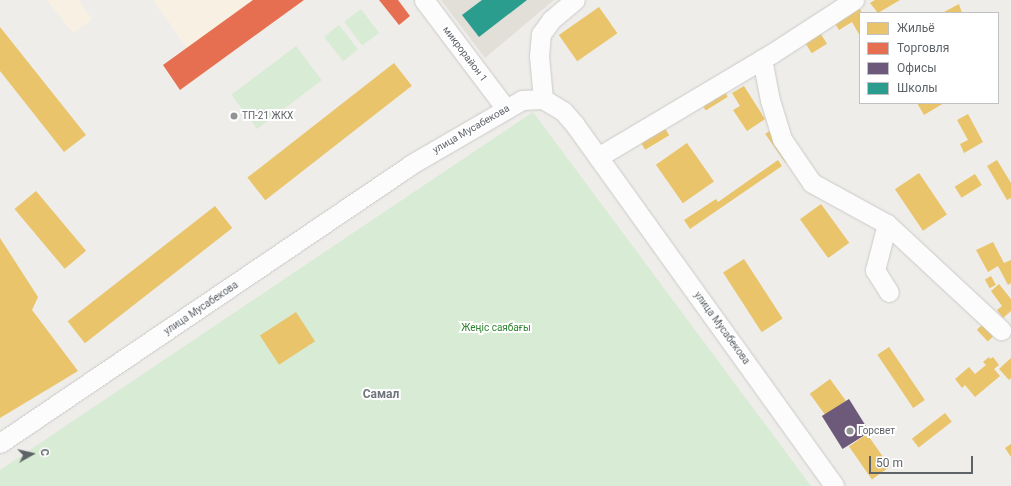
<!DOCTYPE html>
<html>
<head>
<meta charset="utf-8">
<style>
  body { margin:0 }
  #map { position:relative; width:1011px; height:486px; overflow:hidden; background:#efede9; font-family:Roboto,sans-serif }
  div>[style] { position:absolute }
  .commercial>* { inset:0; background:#f8f1e3 }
  .education>* { inset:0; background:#e2dfd9 }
  .green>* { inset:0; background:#d8ebd4; transform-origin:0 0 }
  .homes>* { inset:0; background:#e9c46a; transform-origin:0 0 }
  .shops>* { inset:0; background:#e76f51 }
  .offices>* { inset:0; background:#6d597a; transform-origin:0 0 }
  .schools>* { inset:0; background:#2a9d8f }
  .roads { filter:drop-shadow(0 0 1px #cacaca) drop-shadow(0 0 1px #cacaca) }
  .minor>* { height:19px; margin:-9.5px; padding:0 9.5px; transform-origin:9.5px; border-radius:9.5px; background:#fdfcfc }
  .dots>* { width:11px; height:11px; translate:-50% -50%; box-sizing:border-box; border:2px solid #fff; border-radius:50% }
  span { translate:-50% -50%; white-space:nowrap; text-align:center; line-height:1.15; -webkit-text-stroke:4px #fff; paint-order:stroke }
  .street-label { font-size:10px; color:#5e6368 }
  .poi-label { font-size:10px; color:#5e6368 }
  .left { translate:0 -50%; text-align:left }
  .park-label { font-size:10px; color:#318430 }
  .quarter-label { font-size:12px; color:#6f757a; font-weight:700 }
  .legend { position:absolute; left:859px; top:12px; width:140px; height:92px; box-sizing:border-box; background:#fff; border:1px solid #bfc1c3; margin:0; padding:5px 7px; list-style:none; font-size:12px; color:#5e6368 }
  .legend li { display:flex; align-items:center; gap:8px; height:20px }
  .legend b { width:20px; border:1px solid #bfc1c3 }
  .north { position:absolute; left:12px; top:434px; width:40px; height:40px; -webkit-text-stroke:3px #fff; paint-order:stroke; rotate:82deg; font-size:11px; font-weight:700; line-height:16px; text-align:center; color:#5e6368 }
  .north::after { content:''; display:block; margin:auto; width:14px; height:18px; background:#5e6368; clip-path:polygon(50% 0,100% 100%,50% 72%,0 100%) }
  .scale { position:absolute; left:869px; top:456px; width:104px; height:18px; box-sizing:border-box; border:2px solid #5e6368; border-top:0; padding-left:5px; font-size:12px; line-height:14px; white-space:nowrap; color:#5e6368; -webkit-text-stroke:3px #fff; paint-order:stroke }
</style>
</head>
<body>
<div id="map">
  <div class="commercial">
    <div style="clip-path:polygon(47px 0,78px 0,92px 19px,73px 33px)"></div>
    <div style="clip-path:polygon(153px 0,253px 0,187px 48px)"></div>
  </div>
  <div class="education">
    <div style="clip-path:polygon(441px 0,554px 0,485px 58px)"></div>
  </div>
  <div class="green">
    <div style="left:361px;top:9px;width:30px;height:21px;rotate:53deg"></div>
    <div style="left:339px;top:25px;width:31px;height:19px;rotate:52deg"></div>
    <div style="left:296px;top:46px;width:43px;height:81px;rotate:53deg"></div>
    <div style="clip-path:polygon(533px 112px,811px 486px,0 486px,0 470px)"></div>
  </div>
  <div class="homes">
    <div style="clip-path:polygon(875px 0,900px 0,878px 13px,870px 3px)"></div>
    <div style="clip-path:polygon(959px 4px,962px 13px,942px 13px)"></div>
    <div style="left:599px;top:7px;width:32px;height:49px;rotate:55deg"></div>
    <div style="clip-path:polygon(859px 7px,862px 13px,860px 13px,860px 36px,852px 22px,839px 30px,834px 22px)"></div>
    <div style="clip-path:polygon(0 27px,86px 135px,64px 152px,0 71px)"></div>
    <div style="left:819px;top:31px;width:15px;height:18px;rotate:58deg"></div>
    <div style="left:394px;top:63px;width:29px;height:186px;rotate:52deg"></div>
    <div style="clip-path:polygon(744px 86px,765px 119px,747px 131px,733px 110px,740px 106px,732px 93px)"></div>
    <div style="left:723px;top:89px;width:9px;height:26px;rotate:58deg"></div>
    <div style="clip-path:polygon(917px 103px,944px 103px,924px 115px)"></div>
    <div style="clip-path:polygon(968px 114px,983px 142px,964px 153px,960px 144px,968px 140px,957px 120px)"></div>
    <div style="left:663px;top:125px;width:12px;height:28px;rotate:59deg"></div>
    <div style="left:771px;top:130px;width:35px;height:7px;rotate:55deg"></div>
    <div style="left:687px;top:143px;width:47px;height:38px;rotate:55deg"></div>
    <div style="clip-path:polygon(778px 160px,782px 166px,690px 229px,684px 220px,716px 199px,718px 202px)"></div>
    <div style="clip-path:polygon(997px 160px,1011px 183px,1011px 198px,1007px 200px,987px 166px)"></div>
    <div style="left:919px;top:173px;width:50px;height:29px;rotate:56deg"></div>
    <div style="left:975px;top:174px;width:13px;height:24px;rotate:58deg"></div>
    <div style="left:36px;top:191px;width:78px;height:28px;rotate:50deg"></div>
    <div style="left:821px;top:204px;width:48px;height:26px;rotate:54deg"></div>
    <div style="left:215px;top:206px;width:28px;height:187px;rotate:52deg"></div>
    <div style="clip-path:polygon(0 238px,38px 297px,32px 310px,78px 371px,0 418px)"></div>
    <div style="clip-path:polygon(993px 242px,1004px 263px,1011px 260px,1011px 283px,1008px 285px,998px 266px,988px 272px,976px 250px)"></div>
    <div style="left:744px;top:259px;width:71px;height:25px;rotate:57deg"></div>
    <div style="left:991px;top:276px;width:10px;height:7px;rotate:61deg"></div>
    <div style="clip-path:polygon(999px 284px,1011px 299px,1011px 311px,1003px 318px,997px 310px,1002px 306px,991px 291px)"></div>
    <div style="left:296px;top:312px;width:35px;height:43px;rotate:57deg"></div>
    <div style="left:982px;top:325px;width:16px;height:7px;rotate:47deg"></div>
    <div style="left:889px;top:347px;width:64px;height:14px;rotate:56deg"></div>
    <div style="clip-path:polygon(989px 357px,990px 359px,993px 357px,999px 365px,994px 369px,1000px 376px,975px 397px,965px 385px,962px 388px,955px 379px,969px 367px,975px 374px,986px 365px,983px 362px)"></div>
    <div style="clip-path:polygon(1011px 358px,1011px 378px,1009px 380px,999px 369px)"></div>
    <div style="left:830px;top:379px;width:27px;height:25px;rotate:54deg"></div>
    <div style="left:945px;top:413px;width:11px;height:42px;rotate:52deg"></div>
    <div style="left:867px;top:434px;width:40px;height:22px;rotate:55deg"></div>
    <div style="clip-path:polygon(1011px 444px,1011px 457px,1005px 448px)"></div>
  </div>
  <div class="shops">
    <div style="clip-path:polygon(253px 0,304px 0,180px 90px,163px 65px)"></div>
    <div style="clip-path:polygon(379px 0,398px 0,410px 16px,399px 25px)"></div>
  </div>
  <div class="offices">
    <div style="left:849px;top:399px;width:39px;height:32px;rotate:58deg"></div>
  </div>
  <div class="schools">
    <div style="clip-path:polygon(482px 0,527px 0,479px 37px,462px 15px)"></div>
  </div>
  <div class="roads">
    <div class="minor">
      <div style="left:424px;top:0;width:136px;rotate:53deg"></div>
      <div style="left:762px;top:59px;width:42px;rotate:79deg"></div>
      <div style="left:770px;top:100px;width:41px;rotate:72.9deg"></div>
      <div style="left:782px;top:139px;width:53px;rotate:55.7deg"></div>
      <div style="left:812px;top:183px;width:85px;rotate:28.7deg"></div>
      <div style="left:887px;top:224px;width:156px;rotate:42.9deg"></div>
      <div style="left:543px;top:99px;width:43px;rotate:-95.3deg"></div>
      <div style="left:539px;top:56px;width:22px;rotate:-85deg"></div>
      <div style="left:541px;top:34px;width:17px;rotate:-54deg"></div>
      <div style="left:551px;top:20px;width:31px;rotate:-40deg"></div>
      <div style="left:598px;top:157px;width:201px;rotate:-30.8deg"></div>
      <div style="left:771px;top:54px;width:99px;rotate:-33deg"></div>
      <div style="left:887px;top:224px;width:48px;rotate:104.6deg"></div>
      <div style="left:875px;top:270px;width:26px;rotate:58deg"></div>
      <div style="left:0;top:443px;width:495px;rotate:-34.1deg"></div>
      <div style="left:410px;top:165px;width:129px;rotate:-30.1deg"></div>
      <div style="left:522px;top:100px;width:21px;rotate:-3deg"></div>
      <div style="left:543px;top:99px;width:23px;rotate:31deg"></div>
      <div style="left:563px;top:111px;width:18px;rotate:49deg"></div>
      <div style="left:575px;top:125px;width:444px;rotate:54.3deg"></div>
    </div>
  </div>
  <div class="dots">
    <div style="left:234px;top:116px;background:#919395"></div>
    <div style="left:850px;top:431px;background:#919395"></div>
  </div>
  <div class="street-label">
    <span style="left:465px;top:54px;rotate:53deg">микрорайон 1</span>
    <span style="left:471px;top:129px;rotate:-30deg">улица Мусабекова</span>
    <span style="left:201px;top:308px;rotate:-34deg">улица Мусабекова</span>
    <span style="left:722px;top:328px;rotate:54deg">улица Мусабекова</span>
  </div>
  <div class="poi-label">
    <span class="left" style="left:242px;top:116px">ТП-21 ЖКХ</span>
    <span class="left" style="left:858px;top:431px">Горсвет</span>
  </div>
  <div class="park-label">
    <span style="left:496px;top:328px">Жеңіс саябағы</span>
  </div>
  <div class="quarter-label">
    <span style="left:381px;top:395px">Самал</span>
  </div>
  <ul class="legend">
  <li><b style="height:11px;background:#e9c46a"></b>Жильё</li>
  <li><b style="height:11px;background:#e76f51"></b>Торговля</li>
  <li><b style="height:11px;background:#6d597a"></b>Офисы</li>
  <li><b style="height:11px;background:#2a9d8f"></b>Школы</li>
  </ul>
  <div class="north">С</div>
  <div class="scale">50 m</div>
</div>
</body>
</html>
